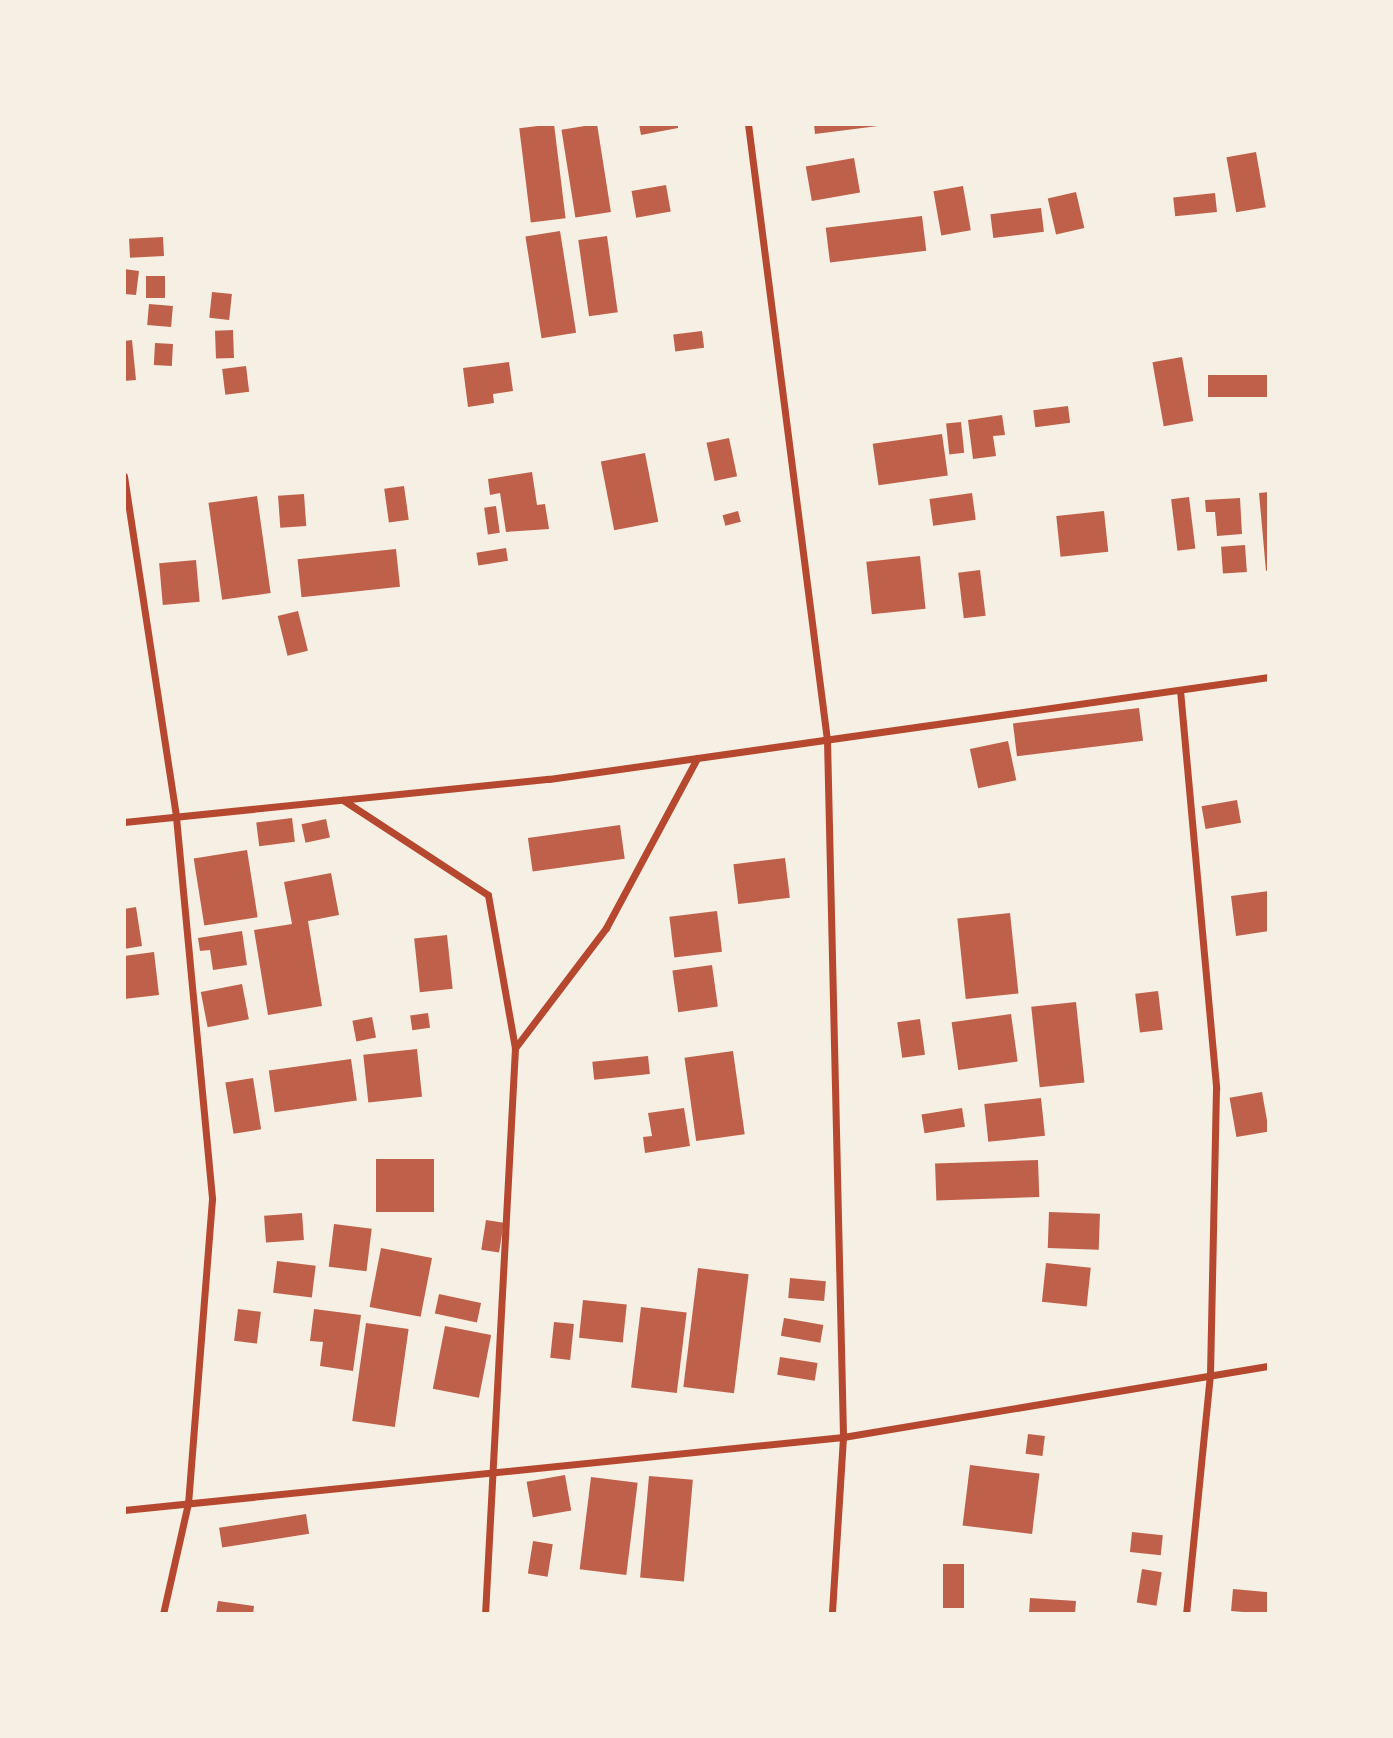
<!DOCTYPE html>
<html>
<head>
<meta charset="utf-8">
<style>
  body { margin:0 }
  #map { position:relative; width:1393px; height:1738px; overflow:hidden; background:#f6efe4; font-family:Figtree,sans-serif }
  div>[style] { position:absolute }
  .building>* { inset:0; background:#bf614a; transform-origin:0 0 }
  .minor>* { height:7px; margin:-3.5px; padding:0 3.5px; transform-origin:3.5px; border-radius:3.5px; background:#b5482f }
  span { translate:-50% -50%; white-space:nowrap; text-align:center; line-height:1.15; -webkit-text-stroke:5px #f6efe4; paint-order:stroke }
  .frame { position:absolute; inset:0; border:126px solid #f6efe4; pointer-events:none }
</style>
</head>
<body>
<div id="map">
  <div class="building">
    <div style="left:554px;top:124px;width:95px;height:35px;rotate:83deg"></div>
    <div style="left:597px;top:124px;width:89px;height:36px;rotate:81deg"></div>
    <div style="clip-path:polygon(639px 124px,678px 124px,678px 128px,641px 135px)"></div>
    <div style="clip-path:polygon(814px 124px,878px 124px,878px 126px,815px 134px)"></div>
    <div style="left:1256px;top:152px;width:56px;height:30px;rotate:80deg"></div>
    <div style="left:854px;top:158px;width:35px;height:49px;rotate:80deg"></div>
    <div style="left:666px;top:185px;width:27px;height:35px;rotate:80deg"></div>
    <div style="left:963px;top:186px;width:45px;height:30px;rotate:80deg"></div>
    <div style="left:1076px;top:192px;width:37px;height:29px;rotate:77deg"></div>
    <div style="left:1215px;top:193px;width:19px;height:42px;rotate:84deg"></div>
    <div style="left:1041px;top:208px;width:24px;height:51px;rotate:83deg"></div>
    <div style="left:922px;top:216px;width:35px;height:97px;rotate:83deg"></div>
    <div style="left:560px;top:231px;width:103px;height:35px;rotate:81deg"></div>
    <div style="left:607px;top:236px;width:77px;height:29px;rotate:82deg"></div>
    <div style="left:163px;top:237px;width:19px;height:34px;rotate:87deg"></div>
    <div style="clip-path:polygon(124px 269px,139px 271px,136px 295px,124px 294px)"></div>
    <div style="left:146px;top:276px;width:19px;height:22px"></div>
    <div style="left:212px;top:292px;width:20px;height:26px;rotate:6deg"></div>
    <div style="left:149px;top:304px;width:24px;height:21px;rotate:5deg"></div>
    <div style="left:233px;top:330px;width:28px;height:18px;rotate:88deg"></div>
    <div style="left:702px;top:331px;width:17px;height:29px;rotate:83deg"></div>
    <div style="clip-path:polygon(132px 340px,136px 380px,124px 381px,124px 341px)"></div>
    <div style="left:155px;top:343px;width:18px;height:22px;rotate:3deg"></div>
    <div style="left:1182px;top:357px;width:65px;height:30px;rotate:80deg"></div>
    <div style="clip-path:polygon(509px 362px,513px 391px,493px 394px,494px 403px,468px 407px,463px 368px)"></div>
    <div style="left:246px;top:366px;width:26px;height:24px;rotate:83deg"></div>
    <div style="left:1269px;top:375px;width:22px;height:61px;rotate:90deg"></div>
    <div style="left:1068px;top:406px;width:17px;height:35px;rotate:83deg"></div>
    <div style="clip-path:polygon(1002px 415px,1005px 435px,993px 436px,996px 456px,973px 459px,968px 420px)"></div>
    <div style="left:961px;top:422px;width:31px;height:15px;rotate:84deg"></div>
    <div style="left:942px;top:434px;width:42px;height:70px;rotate:82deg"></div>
    <div style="left:729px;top:438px;width:39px;height:23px;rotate:78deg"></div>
    <div style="left:645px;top:453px;width:70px;height:45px;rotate:79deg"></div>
    <div style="clip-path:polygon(532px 472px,537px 505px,545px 504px,549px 529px,506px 532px,500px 493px,490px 495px,488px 479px)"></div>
    <div style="left:404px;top:486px;width:34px;height:20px;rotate:82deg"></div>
    <div style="clip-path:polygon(1269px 492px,1269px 570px,1266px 571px,1259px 493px)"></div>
    <div style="left:972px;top:493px;width:27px;height:43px;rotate:82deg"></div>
    <div style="left:304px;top:494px;width:32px;height:26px;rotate:86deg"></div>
    <div style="left:257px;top:496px;width:98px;height:49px;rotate:82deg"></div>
    <div style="left:1189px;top:497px;width:52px;height:18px;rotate:83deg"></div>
    <div style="clip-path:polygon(1240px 498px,1242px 534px,1217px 536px,1215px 512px,1206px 512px,1205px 500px)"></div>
    <div style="left:496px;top:506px;width:27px;height:12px;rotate:82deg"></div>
    <div style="left:738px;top:511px;width:11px;height:16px;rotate:75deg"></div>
    <div style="left:1104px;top:511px;width:41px;height:48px;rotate:84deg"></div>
    <div style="left:1245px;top:545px;width:27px;height:24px;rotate:86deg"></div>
    <div style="left:506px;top:548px;width:13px;height:30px;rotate:81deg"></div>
    <div style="left:396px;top:549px;width:38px;height:99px;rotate:84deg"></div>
    <div style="left:920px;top:556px;width:53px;height:54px;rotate:84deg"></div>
    <div style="left:196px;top:560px;width:42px;height:37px;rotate:85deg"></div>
    <div style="left:980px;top:570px;width:46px;height:22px;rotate:83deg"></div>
    <div style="left:298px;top:611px;width:41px;height:21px;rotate:76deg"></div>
    <div style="left:1139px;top:708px;width:33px;height:127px;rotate:83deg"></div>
    <div style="left:1008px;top:741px;width:40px;height:39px;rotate:78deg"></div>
    <div style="left:1237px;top:800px;width:23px;height:36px;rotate:80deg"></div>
    <div style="left:292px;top:818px;width:24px;height:36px;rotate:83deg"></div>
    <div style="left:326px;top:819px;width:19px;height:25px;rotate:78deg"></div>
    <div style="left:620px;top:825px;width:34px;height:93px;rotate:82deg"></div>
    <div style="left:247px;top:850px;width:68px;height:54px;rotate:81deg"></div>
    <div style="left:785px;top:858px;width:40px;height:52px;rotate:83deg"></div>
    <div style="clip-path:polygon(331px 873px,339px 915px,308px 921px,322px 1006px,268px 1015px,254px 930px,292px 924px,284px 882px)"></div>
    <div style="clip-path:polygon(1269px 891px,1269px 931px,1236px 936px,1231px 896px)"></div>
    <div style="clip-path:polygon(136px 907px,142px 946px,124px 949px,124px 909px)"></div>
    <div style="left:717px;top:911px;width:41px;height:48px;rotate:83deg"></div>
    <div style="left:1010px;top:913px;width:81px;height:53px;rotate:84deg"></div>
    <div style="clip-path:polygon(242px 931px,247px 965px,213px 970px,210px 950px,200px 951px,198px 938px)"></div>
    <div style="left:447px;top:935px;width:54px;height:33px;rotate:84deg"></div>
    <div style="clip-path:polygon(154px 952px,159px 995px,124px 999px,124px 956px)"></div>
    <div style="left:712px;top:965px;width:42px;height:40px;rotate:82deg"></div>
    <div style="left:242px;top:984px;width:36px;height:42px;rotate:79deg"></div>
    <div style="left:1158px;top:991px;width:39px;height:23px;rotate:83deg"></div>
    <div style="left:1076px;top:1002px;width:81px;height:45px;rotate:84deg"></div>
    <div style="left:428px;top:1013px;width:15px;height:18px;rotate:82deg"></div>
    <div style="left:1011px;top:1014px;width:48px;height:60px;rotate:82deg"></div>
    <div style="left:372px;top:1017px;width:21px;height:20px;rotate:79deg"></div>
    <div style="left:920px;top:1019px;width:36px;height:23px;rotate:82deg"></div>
    <div style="left:417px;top:1049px;width:48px;height:54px;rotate:84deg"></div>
    <div style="left:733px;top:1051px;width:84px;height:49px;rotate:82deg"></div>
    <div style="left:648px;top:1056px;width:18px;height:56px;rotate:84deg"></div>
    <div style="left:351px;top:1059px;width:42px;height:83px;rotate:82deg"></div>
    <div style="left:253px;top:1078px;width:52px;height:28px;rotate:81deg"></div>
    <div style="left:1262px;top:1092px;width:40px;height:33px;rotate:80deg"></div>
    <div style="left:1041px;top:1098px;width:38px;height:57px;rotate:84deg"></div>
    <div style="clip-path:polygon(684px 1108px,690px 1146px,645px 1153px,643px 1137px,652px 1136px,648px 1113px)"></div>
    <div style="left:962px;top:1108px;width:19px;height:41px;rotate:81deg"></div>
    <div style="left:434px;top:1159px;width:53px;height:58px;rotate:90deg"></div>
    <div style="left:1038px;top:1160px;width:37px;height:103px;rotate:88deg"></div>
    <div style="left:1049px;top:1212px;width:51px;height:36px;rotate:2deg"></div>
    <div style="left:302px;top:1213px;width:27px;height:38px;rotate:86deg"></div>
    <div style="left:486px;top:1220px;width:18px;height:30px;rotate:9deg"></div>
    <div style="left:334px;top:1224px;width:38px;height:43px;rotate:7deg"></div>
    <div style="left:381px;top:1248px;width:52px;height:60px;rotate:11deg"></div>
    <div style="left:277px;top:1261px;width:39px;height:32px;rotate:7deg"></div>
    <div style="left:1046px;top:1263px;width:45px;height:39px;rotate:6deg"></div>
    <div style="left:698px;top:1268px;width:51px;height:120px;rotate:7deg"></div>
    <div style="left:790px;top:1278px;width:36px;height:20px;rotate:5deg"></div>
    <div style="left:439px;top:1294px;width:43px;height:20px;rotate:12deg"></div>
    <div style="left:583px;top:1300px;width:44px;height:38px;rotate:6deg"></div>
    <div style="left:641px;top:1307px;width:46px;height:81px;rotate:7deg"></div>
    <div style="left:238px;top:1309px;width:23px;height:32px;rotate:7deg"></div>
    <div style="clip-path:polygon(314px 1309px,361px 1315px,353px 1371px,320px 1366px,323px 1342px,310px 1341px)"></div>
    <div style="left:784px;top:1318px;width:40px;height:18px;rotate:10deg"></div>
    <div style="left:554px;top:1322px;width:20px;height:36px;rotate:6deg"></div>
    <div style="left:366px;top:1323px;width:43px;height:99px;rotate:8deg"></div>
    <div style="left:445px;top:1326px;width:47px;height:64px;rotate:11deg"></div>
    <div style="left:780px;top:1357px;width:38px;height:18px;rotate:9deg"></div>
    <div style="left:1028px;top:1434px;width:17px;height:20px;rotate:7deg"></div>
    <div style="left:970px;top:1465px;width:70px;height:61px;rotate:7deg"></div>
    <div style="left:565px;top:1475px;width:36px;height:39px;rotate:80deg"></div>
    <div style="left:649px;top:1476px;width:44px;height:102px;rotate:5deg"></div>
    <div style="left:591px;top:1477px;width:47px;height:93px;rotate:7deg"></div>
    <div style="left:306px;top:1514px;width:20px;height:88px;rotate:81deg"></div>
    <div style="left:1132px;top:1532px;width:31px;height:20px;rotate:6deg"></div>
    <div style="left:533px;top:1541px;width:20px;height:33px;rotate:9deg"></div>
    <div style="left:943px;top:1564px;width:21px;height:44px"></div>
    <div style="left:1142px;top:1569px;width:20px;height:34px;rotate:9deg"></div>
    <div style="left:1233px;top:1589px;width:36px;height:22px;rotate:5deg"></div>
    <div style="clip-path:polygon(1030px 1598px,1076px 1601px,1075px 1614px,1029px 1614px)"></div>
    <div style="clip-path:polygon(218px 1601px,254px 1606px,253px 1614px,216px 1614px)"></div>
  </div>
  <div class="minor">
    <div style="left:748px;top:124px;width:621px;rotate:82.69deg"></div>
    <div style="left:827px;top:740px;width:697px;rotate:88.68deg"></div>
    <div style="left:843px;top:1437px;width:177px;rotate:93.6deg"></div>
    <div style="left:124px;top:476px;width:345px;rotate:81.3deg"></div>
    <div style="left:176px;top:817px;width:384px;rotate:84.6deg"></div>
    <div style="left:212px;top:1199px;width:305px;rotate:94.5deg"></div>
    <div style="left:188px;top:1503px;width:114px;rotate:102.7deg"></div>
    <div style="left:1180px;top:690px;width:400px;rotate:84.8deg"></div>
    <div style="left:1216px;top:1088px;width:286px;rotate:91.2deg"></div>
    <div style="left:1210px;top:1374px;width:241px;rotate:95.7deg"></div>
    <div style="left:343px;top:800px;width:173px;rotate:33.2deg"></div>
    <div style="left:488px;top:895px;width:155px;rotate:80deg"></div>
    <div style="left:515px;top:1048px;width:567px;rotate:93.03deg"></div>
    <div style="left:124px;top:822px;width:427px;rotate:-5.8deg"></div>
    <div style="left:549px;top:779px;width:727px;rotate:-8.06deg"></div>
    <div style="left:515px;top:1048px;width:151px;rotate:-52.8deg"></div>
    <div style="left:606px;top:928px;width:193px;rotate:-61.8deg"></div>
    <div style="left:124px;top:1510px;width:723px;rotate:-5.8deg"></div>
    <div style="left:843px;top:1437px;width:432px;rotate:-9.5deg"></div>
  </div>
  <div class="frame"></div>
</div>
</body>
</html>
